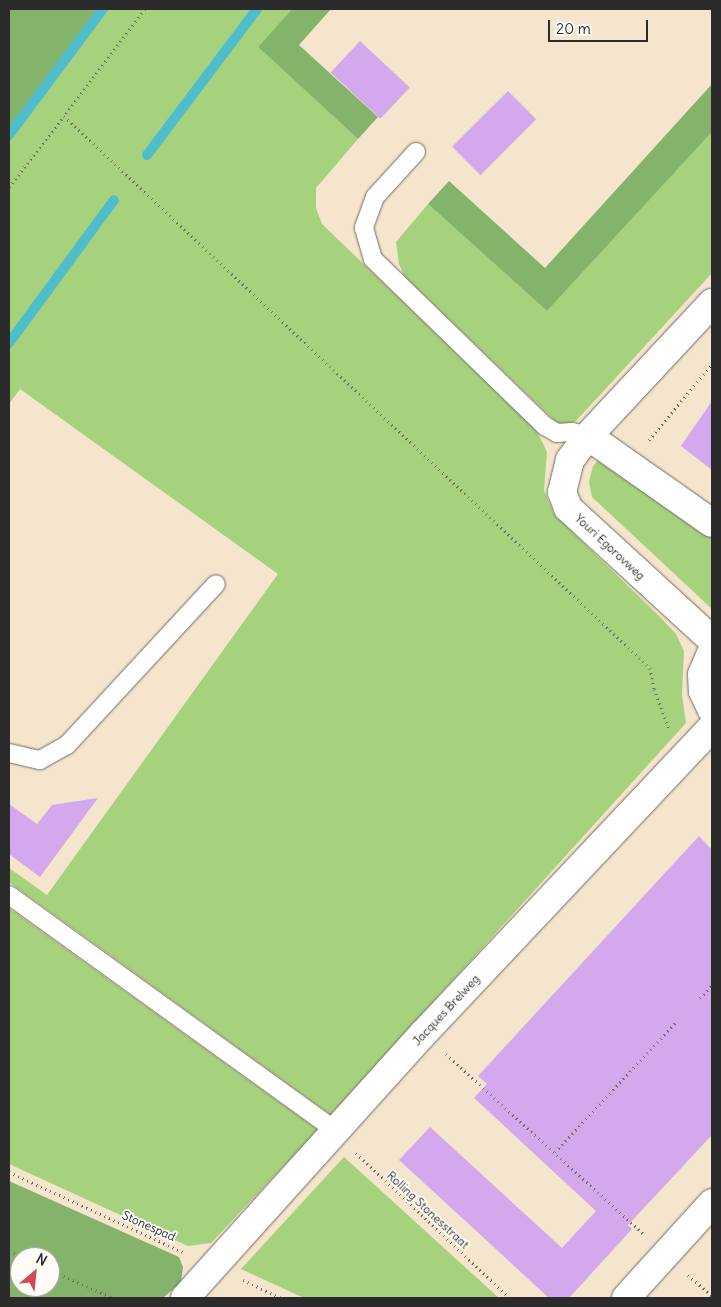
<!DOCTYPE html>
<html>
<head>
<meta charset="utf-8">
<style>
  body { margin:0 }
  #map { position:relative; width:721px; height:1307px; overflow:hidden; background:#f4e5cc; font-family:Delius,sans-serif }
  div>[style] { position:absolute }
  .green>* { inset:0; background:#a6d17d }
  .forest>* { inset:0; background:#84b36c }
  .stream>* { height:10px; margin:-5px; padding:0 5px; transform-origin:5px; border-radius:5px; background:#50bdcb }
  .building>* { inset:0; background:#d3a8ed; transform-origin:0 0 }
  .path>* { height:3px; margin-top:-1.5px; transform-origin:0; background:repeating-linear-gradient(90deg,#716c63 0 1px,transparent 0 5px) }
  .roads { filter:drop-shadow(0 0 1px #716c63) drop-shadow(0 0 1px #716c63) }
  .service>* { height:18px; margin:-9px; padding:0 9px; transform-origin:9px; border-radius:9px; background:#fff }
  .minor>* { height:28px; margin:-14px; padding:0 14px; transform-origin:14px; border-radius:14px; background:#fff }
  .tertiary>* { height:28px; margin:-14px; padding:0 14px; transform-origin:14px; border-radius:14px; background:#fff }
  span { translate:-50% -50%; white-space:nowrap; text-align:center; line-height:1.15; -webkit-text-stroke:4px #fdfcf7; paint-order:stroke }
  .street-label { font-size:12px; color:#2b2b2b }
  .frame { position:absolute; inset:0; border:10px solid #2b2b2b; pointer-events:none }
  .north { position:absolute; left:10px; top:1247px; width:50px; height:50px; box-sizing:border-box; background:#fdfcf7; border:1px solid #a9a8a5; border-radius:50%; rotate:28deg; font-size:14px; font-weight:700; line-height:20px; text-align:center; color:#2b2b2b }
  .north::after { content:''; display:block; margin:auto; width:18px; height:22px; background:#d1495b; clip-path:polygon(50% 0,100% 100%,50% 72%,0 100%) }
  .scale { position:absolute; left:548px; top:20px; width:100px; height:22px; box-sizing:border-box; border:2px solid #2b2b2b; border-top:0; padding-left:6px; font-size:15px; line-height:18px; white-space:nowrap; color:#2b2b2b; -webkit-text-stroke:4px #fdfcf7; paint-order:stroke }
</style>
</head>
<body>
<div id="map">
  <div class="green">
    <div style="clip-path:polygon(99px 9px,292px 9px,258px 47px,358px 139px,316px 188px,316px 208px,322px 224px,537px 431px,547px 452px,544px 490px,554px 514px,661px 618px,676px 634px,684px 651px,682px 695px,686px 723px,331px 1115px,9px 882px,9px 868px,47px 895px,278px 574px,20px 389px,9px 404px,9px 128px)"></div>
    <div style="clip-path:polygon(712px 132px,712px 273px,576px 421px,566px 425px,556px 422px,404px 276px,399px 264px,396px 242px,428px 204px,547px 311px)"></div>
    <div style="clip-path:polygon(605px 452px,712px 531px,712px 609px,592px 497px,589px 482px,593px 466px)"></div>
    <div style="clip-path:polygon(9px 908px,318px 1130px,211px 1243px,188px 1246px,9px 1164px)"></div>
    <div style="clip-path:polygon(344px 1157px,499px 1298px,304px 1298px,241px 1269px)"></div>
  </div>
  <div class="forest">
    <div style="clip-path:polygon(9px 9px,99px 9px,9px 128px)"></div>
    <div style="clip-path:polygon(292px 9px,331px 9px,299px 45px,378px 117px,358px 139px,258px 47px)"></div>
    <div style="clip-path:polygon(712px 84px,712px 132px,547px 311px,428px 204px,449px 181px,545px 268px)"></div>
    <div style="clip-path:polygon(evenodd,9px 1181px,179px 1257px,183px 1267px,181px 1282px,163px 1298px,9px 1298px,9px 1181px,20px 1257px,50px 1257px,50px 1287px,20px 1287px,20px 1257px)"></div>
  </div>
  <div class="stream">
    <div style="left:9px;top:135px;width:157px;rotate:-53.3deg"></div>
    <div style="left:147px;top:155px;width:183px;rotate:-53deg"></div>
    <div style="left:9px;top:343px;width:177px;rotate:-53.7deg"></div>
  </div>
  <div class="building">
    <div style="left:360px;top:41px;width:68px;height:43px;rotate:43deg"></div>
    <div style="left:508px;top:91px;width:40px;height:79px;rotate:45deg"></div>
    <div style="clip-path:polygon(712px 401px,712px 470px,681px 446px)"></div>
    <div style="clip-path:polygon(98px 798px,40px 877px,9px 854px,9px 804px,37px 824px,52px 805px)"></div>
    <div style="clip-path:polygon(699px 836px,712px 850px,712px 1135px,628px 1225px,632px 1229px,569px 1298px,549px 1298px,399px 1160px,430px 1127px,562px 1248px,596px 1211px,474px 1098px,487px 1084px,478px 1076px)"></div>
  </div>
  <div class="path">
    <div style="left:145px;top:9px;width:134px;rotate:127.1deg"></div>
    <div style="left:64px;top:116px;width:805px;rotate:43.29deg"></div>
    <div style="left:650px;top:668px;width:21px;rotate:79deg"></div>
    <div style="left:654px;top:689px;width:43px;rotate:69.4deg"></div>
    <div style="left:9px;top:187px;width:90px;rotate:-52.2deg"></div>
    <div style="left:649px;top:440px;width:99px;rotate:-50.3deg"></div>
    <div style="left:700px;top:998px;width:18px;rotate:-47deg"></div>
    <div style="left:446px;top:1054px;width:266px;rotate:42.3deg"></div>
    <div style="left:555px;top:1152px;width:179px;rotate:-47deg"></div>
    <div style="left:356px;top:1153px;width:212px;rotate:43.3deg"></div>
    <div style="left:9px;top:1172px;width:194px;rotate:24.7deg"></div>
    <div style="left:9px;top:1251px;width:14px;rotate:25deg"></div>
    <div style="left:50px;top:1270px;width:69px;rotate:24deg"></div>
    <div style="left:688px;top:1275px;width:32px;rotate:41deg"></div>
    <div style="left:243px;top:1280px;width:42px;rotate:25.3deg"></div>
  </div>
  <div class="roads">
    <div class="service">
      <div style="left:416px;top:152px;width:61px;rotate:132.3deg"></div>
      <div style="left:375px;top:197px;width:33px;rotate:110deg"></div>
      <div style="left:364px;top:228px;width:32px;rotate:74deg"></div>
      <div style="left:373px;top:259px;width:240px;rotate:44.2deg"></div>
      <div style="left:545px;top:426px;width:14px;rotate:30deg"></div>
      <div style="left:557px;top:433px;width:15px;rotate:-4deg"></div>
      <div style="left:572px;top:432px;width:16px;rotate:14deg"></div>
      <div style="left:9px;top:753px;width:32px;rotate:13deg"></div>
      <div style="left:40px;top:760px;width:31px;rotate:-29deg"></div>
      <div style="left:67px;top:745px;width:219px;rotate:-47.2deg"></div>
      <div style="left:9px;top:895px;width:403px;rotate:35.8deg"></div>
    </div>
    <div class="minor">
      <div style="left:588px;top:436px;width:151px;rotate:35.1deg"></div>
      <div style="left:626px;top:1298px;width:128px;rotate:-47.8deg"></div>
    </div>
    <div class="tertiary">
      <div style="left:712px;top:303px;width:182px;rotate:133deg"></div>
      <div style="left:588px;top:436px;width:30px;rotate:127deg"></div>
      <div style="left:570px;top:460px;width:33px;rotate:104deg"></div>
      <div style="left:562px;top:492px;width:17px;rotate:69deg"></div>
      <div style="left:568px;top:508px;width:195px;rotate:42.5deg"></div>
      <div style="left:712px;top:651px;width:25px;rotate:113deg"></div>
      <div style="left:702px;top:674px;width:17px;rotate:87deg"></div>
      <div style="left:703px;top:691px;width:21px;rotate:65deg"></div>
      <div style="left:185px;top:1298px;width:355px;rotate:-48deg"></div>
      <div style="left:423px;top:1034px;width:422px;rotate:-46.7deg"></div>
    </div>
  </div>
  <div class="street-label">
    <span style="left:610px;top:547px;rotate:43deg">Youri Egorovweg</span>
    <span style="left:446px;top:1010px;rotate:-47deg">Jacques Brelweg</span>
    <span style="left:428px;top:1210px;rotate:43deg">Rolling Stonesstraat</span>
    <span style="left:149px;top:1226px;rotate:24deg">Stonespad</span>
  </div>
  <div class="frame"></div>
  <div class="north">N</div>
  <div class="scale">20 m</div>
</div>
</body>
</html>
